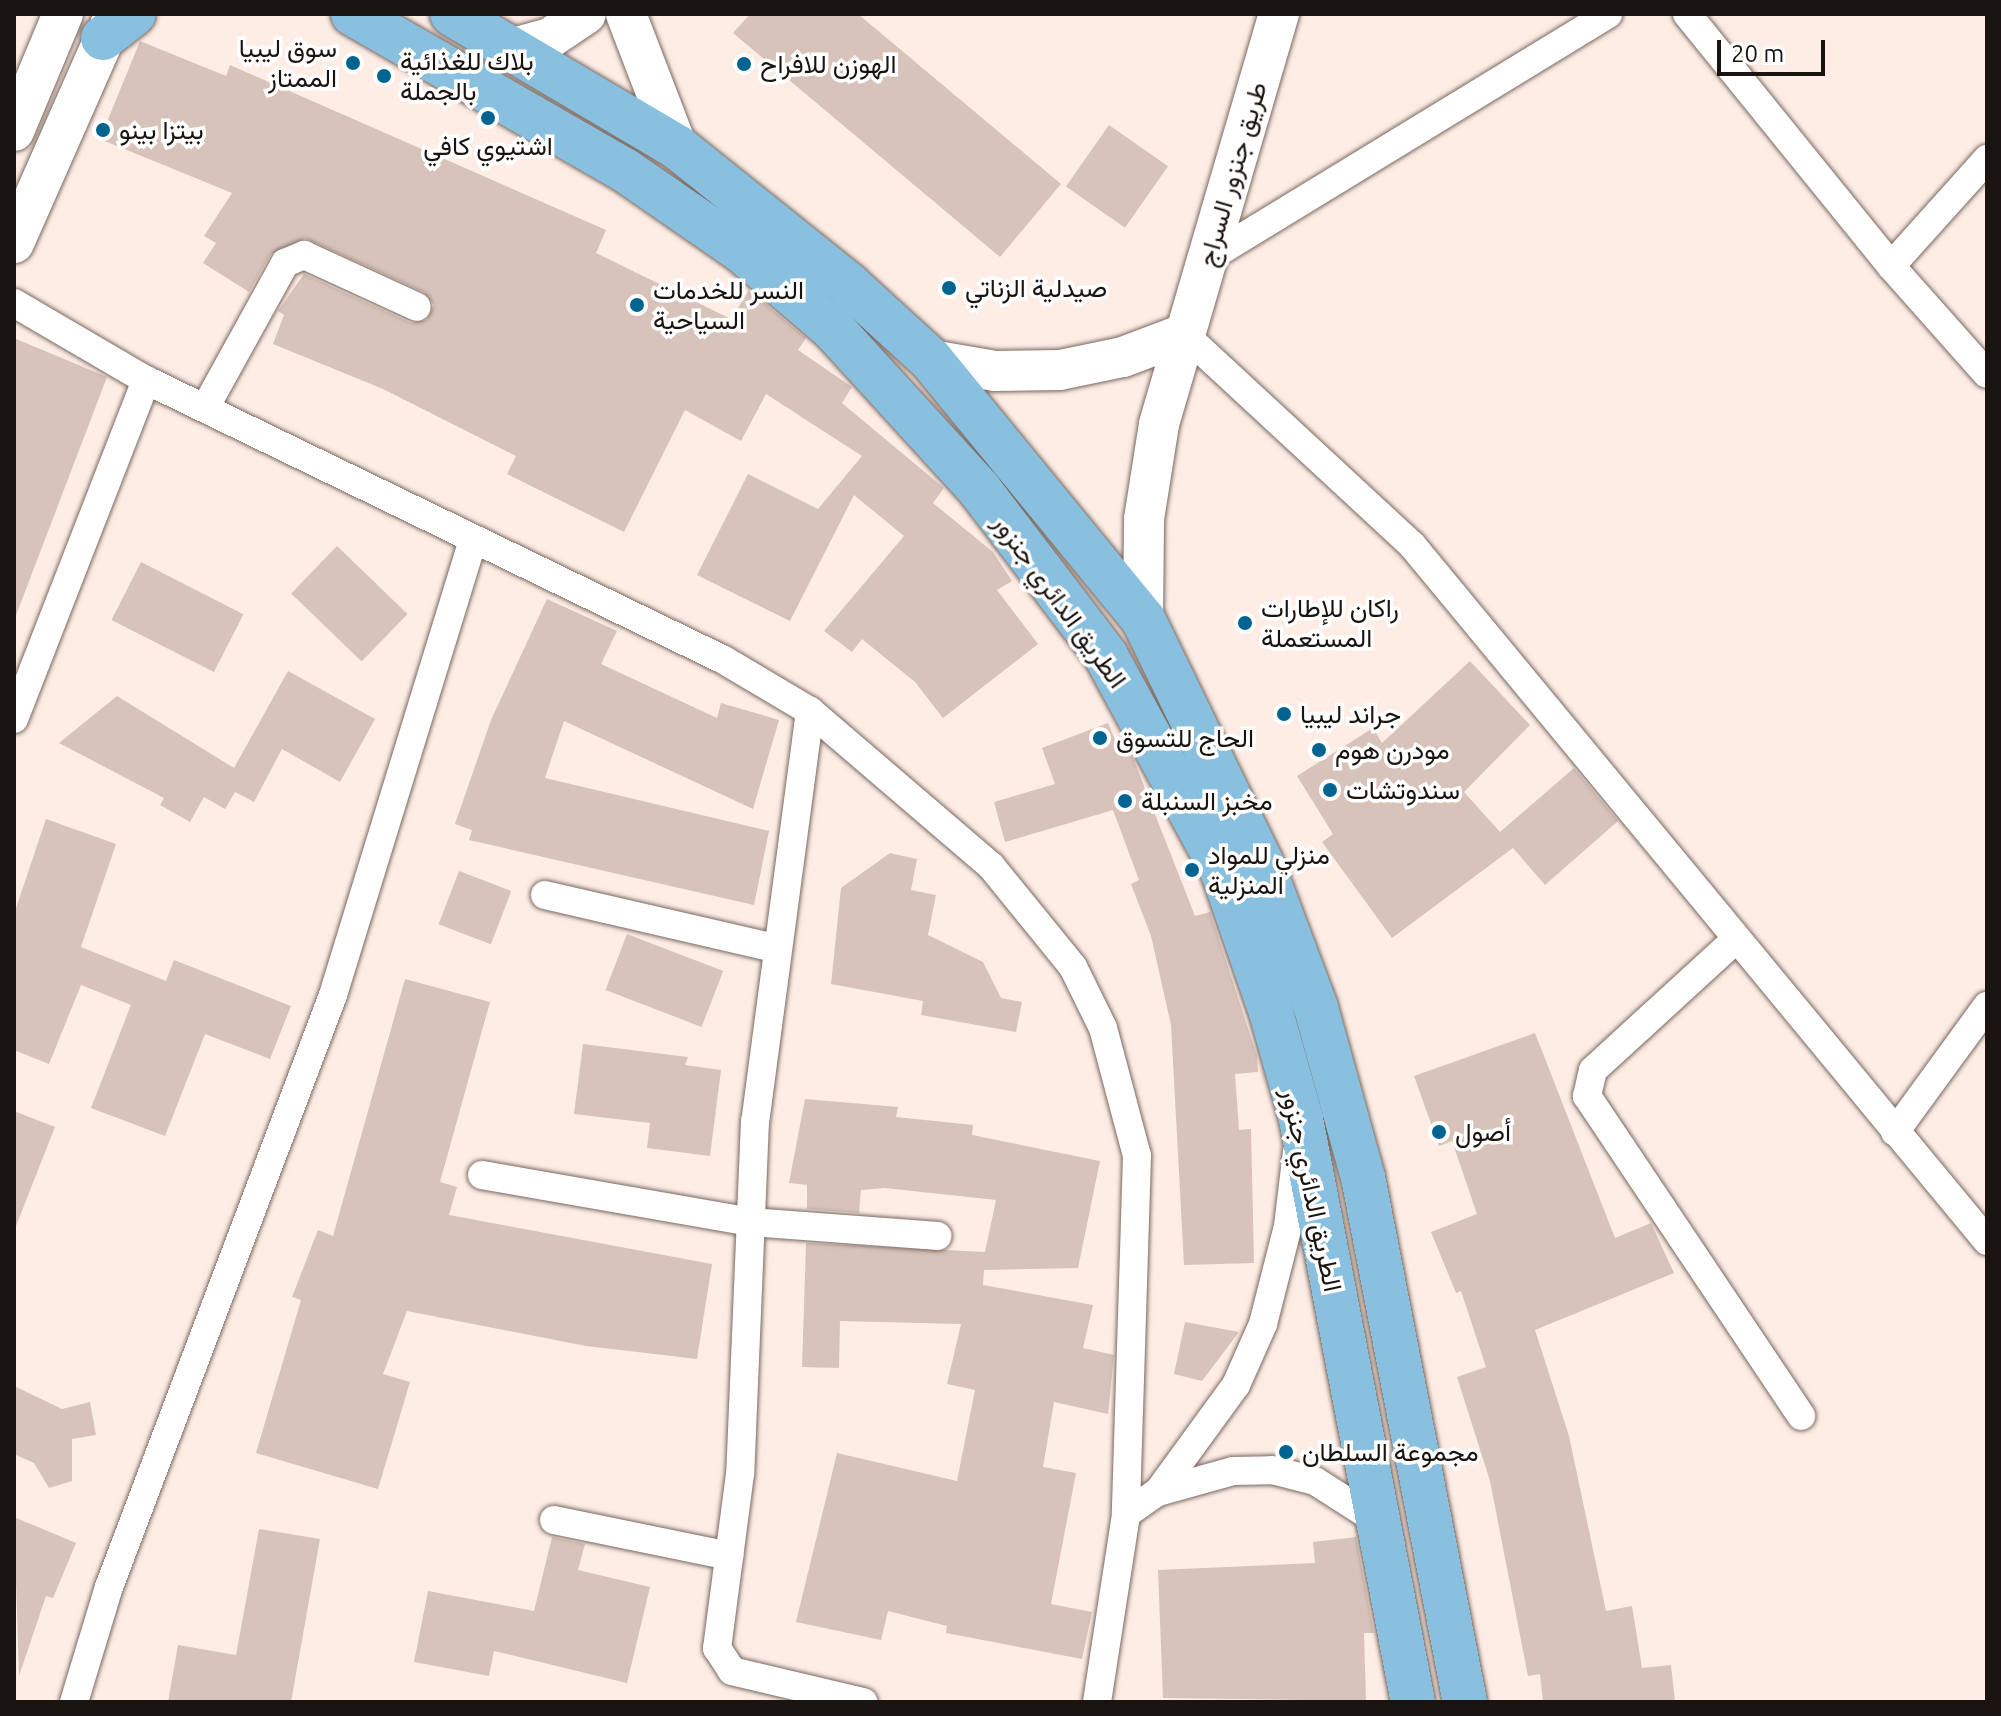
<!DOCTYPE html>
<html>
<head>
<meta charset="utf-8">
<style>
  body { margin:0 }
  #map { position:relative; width:2001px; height:1716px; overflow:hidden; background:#fdede5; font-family:Ubuntu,Vazirmatn,sans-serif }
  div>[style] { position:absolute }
  .building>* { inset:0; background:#d7c3b9; transform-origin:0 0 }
  .roads { filter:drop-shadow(0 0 2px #79685f) drop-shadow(0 0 2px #79685f) }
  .street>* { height:28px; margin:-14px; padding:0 14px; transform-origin:14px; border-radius:14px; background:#fff }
  .secondary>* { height:40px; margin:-20px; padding:0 20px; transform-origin:20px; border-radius:20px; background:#fff }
  .primary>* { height:44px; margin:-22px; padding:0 22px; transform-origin:22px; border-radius:22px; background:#89bfdf }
  .dots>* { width:22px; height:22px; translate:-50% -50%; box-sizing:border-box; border:4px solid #fff; border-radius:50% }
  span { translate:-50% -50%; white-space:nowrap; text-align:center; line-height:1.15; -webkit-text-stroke:7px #fff; paint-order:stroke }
  .poi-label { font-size:26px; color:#1a1410 }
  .right { translate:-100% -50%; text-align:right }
  .left { translate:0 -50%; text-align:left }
  .street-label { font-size:26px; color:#1a1410 }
  .frame { position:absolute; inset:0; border:16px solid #1a1410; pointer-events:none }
  .scale { position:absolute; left:1717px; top:40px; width:108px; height:36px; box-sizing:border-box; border:4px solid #1a1410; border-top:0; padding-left:10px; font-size:24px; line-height:28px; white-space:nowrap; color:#1a1410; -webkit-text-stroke:6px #fff; paint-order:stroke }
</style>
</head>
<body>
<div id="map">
  <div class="building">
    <div style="clip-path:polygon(750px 14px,858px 14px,1061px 184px,1000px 257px,733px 33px)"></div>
    <div style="clip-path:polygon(140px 41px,226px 76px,230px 65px,606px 230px,596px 253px,731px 319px,749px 290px,806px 338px,798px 350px,852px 387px,842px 403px,944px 488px,933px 503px,993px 552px,1012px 581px,997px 590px,1038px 644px,943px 718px,915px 682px,862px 639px,852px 652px,824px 631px,904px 536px,854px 495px,790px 621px,697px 575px,748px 474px,818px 509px,862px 456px,766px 394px,741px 441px,685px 410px,624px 532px,507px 474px,516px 456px,383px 389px,273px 344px,284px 315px,278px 311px,304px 274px,411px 323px,427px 320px,434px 305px,424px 292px,305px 238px,271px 254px,249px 292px,203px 263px,216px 243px,204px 236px,232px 193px,100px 139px)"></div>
    <div style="left:1109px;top:125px;width:72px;height:75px;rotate:35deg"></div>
    <div style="clip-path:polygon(14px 338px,107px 377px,15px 618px,14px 618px)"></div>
    <div style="left:337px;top:546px;width:98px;height:66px;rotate:44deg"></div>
    <div style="left:141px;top:562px;width:115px;height:65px;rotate:27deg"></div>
    <div style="clip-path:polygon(547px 599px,617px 631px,601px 664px,717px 718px,721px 703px,779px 720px,753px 809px,564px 721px,545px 778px,769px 831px,754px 905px,469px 840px,472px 830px,455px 824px,491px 720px)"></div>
    <div style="clip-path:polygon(1470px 661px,1530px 725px,1464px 792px,1500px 832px,1574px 768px,1618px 821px,1545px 885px,1513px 848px,1392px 938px,1322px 842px,1333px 834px,1297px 776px,1373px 728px,1382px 743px)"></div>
    <div style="clip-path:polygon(288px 671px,375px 719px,340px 782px,282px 749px,254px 802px,235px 792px,225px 809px,204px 797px,190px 822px,160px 805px,164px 798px,59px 743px,117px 696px,234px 768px)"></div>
    <div style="clip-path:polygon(1108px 723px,1121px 755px,1130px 752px,1133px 758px,1195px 916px,1210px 912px,1257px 1056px,1258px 1072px,1235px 1074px,1239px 1130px,1251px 1129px,1254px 1263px,1184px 1265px,1171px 1025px,1151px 936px,1131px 884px,1139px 880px,1113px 810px,1005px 842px,994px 802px,1055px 784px,1042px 748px)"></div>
    <div style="clip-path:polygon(46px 819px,116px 844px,81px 947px,166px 981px,174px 960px,291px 1006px,270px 1059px,205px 1034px,165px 1136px,91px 1108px,131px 1005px,81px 985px,49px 1064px,14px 1050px,14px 914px)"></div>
    <div style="clip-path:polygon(890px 853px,917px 859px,911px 890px,936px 895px,928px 935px,983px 962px,1001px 998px,1022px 1002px,1016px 1032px,921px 1015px,923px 1001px,831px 984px,841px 888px)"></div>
    <div style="left:459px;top:871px;width:56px;height:57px;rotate:21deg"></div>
    <div style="left:627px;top:934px;width:103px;height:60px;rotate:21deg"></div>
    <div style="clip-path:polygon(405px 979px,490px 1002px,440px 1182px,457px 1187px,449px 1215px,712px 1264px,697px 1359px,586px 1346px,407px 1311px,383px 1374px,410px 1382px,378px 1489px,256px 1453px,301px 1300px,292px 1297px,318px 1230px,333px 1236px)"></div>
    <div style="clip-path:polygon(1535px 1033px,1615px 1238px,1651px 1223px,1674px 1273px,1535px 1330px,1569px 1436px,1606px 1611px,1632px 1606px,1642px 1668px,1671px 1665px,1675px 1702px,1543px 1702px,1540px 1674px,1528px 1676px,1490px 1481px,1457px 1377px,1486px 1367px,1461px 1291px,1456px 1293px,1431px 1232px,1477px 1214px,1452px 1141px,1439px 1146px,1414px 1076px)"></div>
    <div style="clip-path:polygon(583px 1044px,688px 1057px,685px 1065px,721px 1070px,710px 1156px,647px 1148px,650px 1123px,574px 1114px)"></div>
    <div style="clip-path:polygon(805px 1099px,898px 1107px,896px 1117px,973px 1125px,972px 1135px,1100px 1161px,1078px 1268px,984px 1270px,983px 1285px,1093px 1305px,1083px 1348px,1114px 1355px,1108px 1414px,1054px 1402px,1043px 1467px,1076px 1473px,1051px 1604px,1092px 1612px,1082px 1659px,946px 1633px,947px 1626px,888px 1611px,881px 1640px,796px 1622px,837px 1453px,957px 1481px,975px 1390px,947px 1384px,961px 1324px,840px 1321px,839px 1368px,802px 1367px,806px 1243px,985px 1252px,996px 1200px,885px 1188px,861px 1190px,859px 1213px,807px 1209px,807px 1185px,789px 1183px)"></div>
    <div style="clip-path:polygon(14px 1111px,55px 1127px,16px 1226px,14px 1226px)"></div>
    <div style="clip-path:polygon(1185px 1322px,1239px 1332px,1202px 1381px,1174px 1374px)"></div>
    <div style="clip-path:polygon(14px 1386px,62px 1409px,90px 1402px,96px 1435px,72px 1439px,72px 1481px,49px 1488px,34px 1463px,14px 1454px)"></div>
    <div style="clip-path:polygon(14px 1517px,76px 1543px,53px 1598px,46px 1596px,19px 1676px)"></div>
    <div style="clip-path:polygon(259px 1529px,320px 1539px,291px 1702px,168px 1702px,178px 1645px,236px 1655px)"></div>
    <div style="clip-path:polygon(552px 1537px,585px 1544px,578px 1570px,650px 1587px,627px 1683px,494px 1651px,489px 1676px,414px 1662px,428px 1591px,534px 1611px)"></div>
    <div style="clip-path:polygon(1356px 1537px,1374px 1633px,1364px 1633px,1366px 1701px,1163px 1698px,1158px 1570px,1315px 1563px,1313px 1542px)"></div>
  </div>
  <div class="roads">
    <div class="street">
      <div style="left:1687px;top:14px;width:324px;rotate:51deg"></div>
      <div style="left:1891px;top:266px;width:144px;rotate:48.4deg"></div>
      <div style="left:1207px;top:259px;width:470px;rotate:-31.4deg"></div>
      <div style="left:1891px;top:266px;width:144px;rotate:-48.1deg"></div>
      <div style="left:14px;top:303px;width:153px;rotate:30.3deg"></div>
      <div style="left:146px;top:380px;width:642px;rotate:25.85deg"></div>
      <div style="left:724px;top:660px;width:100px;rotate:30.7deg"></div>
      <div style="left:810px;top:711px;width:238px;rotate:40.6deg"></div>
      <div style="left:991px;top:866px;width:130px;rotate:50.9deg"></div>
      <div style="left:1073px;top:967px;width:68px;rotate:63.8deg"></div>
      <div style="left:1103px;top:1028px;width:132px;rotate:75.1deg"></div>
      <div style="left:1137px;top:1156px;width:358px;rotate:91.8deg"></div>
      <div style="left:1184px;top:334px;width:311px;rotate:42.8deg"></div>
      <div style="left:1412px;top:545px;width:903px;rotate:50.44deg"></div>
      <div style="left:205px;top:408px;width:166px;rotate:-61.1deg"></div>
      <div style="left:285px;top:263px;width:21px;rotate:-23deg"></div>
      <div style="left:304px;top:255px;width:124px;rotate:24.7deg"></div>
      <div style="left:810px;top:711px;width:414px;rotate:97.6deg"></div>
      <div style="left:755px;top:1121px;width:353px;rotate:92.4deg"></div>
      <div style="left:740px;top:1474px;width:176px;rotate:97.5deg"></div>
      <div style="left:717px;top:1648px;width:27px;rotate:57deg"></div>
      <div style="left:732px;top:1671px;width:135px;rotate:13.3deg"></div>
      <div style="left:14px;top:719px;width:364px;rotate:-68.7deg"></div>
      <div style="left:545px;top:895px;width:235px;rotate:13deg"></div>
      <div style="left:1734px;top:941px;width:191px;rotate:137.5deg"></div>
      <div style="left:1593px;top:1070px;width:27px;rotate:103deg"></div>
      <div style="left:1587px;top:1096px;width:385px;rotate:56.2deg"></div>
      <div style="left:1895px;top:1132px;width:156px;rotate:-53.9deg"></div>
      <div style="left:482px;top:1175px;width:273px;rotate:9.9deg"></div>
      <div style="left:751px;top:1222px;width:187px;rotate:4.3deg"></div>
      <div style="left:1158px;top:1492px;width:132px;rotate:-53.9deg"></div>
      <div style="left:1236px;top:1385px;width:67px;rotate:-66.1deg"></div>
      <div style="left:1263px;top:1324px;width:101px;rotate:-75.7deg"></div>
      <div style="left:1288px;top:1226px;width:75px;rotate:-83.1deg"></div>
      <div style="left:554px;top:1520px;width:179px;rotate:11.6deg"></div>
      <div style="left:74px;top:1702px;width:120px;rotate:-73.1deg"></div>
      <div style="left:109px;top:1587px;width:633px;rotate:-69.27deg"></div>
      <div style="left:333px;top:995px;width:477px;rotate:-72.9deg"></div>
      <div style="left:1097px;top:1702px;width:190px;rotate:-81.2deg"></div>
      <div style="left:1126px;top:1514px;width:39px;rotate:-35deg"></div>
      <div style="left:1158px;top:1492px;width:78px;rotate:-15.6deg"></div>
      <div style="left:1233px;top:1471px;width:39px;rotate:-1deg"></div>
      <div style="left:1272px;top:1470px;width:44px;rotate:14.3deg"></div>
      <div style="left:1315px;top:1481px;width:72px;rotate:32.6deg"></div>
    </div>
    <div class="secondary">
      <div style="left:626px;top:14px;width:142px;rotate:69deg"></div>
      <div style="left:513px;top:48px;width:38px;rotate:-15deg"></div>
      <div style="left:550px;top:38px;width:43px;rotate:-33.7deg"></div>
      <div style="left:14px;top:131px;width:127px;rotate:-67.3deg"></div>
      <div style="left:14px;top:243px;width:250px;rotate:-66.2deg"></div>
      <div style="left:931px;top:360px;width:65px;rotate:9.8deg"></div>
      <div style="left:995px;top:371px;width:65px;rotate:-0.9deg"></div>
      <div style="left:1060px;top:370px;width:64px;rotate:-11.7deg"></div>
      <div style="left:1123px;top:357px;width:65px;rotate:-20.7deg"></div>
      <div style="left:1143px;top:619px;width:100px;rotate:-89.4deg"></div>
      <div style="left:1144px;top:519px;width:96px;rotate:-81deg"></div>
      <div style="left:1159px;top:424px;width:427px;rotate:-73.7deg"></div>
    </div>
    <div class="primary">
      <div style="left:353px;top:14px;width:315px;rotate:29.9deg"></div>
      <div style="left:626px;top:171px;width:141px;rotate:34.6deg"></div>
      <div style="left:742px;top:251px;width:120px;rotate:40.6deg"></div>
      <div style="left:833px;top:329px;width:217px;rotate:47.6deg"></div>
      <div style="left:979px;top:489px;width:210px;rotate:52.7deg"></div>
      <div style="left:1106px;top:656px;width:243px;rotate:61.5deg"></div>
      <div style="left:1222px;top:870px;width:150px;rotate:71deg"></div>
      <div style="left:1271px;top:1012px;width:111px;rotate:74.3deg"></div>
      <div style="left:1301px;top:1119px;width:594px;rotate:79.13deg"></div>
      <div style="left:452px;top:14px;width:261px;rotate:30.6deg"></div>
      <div style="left:677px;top:147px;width:221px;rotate:38.7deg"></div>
      <div style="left:849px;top:285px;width:111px;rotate:42.4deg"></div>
      <div style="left:931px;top:360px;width:335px;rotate:50.7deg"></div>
      <div style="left:1143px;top:619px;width:272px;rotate:64.1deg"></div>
      <div style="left:1262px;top:864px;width:154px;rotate:69.4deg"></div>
      <div style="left:1316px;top:1008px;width:175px;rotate:74.5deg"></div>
      <div style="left:1363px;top:1177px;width:535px;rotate:79.01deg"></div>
      <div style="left:103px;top:38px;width:39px;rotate:-38deg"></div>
    </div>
  </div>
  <div class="dots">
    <div style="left:353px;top:63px;background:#006493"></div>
    <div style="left:744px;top:64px;background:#006493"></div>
    <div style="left:384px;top:76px;background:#006493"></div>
    <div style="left:488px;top:118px;background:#006493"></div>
    <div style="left:103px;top:130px;background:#006493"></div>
    <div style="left:949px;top:288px;background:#006493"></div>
    <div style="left:637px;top:305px;background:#006493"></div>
    <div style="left:1245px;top:623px;background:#006493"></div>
    <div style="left:1284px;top:714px;background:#006493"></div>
    <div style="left:1100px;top:738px;background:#006493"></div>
    <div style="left:1319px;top:750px;background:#006493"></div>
    <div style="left:1330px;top:790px;background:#006493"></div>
    <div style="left:1125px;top:801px;background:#006493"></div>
    <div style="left:1192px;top:870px;background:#006493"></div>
    <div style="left:1439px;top:1132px;background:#006493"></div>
    <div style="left:1286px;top:1452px;background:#006493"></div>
  </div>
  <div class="poi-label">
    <span class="right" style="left:337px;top:63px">سوق ليبيا<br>الممتاز</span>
    <span class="left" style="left:400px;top:76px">بلاك للغذائية<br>بالجملة</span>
    <span class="left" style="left:760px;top:64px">الهوزن للافراح</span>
    <span class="left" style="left:119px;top:130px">بيتزا بينو</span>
    <span style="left:488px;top:146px">اشتيوي كافي</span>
    <span class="left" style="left:965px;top:288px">صيدلية الزناتي</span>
    <span class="left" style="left:653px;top:305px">النسر للخدمات<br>السياحية</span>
    <span class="left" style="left:1261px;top:623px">راكان للإطارات<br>المستعملة</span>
    <span class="left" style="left:1300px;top:714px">جراند ليبيا</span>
    <span class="left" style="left:1116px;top:738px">الحاج للتسوق</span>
    <span class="left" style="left:1335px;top:750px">مودرن هوم</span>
    <span class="left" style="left:1346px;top:790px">سندوتشات</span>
    <span class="left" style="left:1141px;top:801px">مخبز السنبلة</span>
    <span class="left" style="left:1208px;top:870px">منزلي للمواد<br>المنزلية</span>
    <span class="left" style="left:1455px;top:1132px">أصول</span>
    <span class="left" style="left:1302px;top:1452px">مجموعة السلطان</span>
  </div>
  <div class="street-label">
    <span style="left:1232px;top:174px;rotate:-74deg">طريق جنزور السراج</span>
    <span style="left:1060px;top:601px;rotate:54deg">الطريق الدائري جنزور</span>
    <span style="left:1312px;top:1190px;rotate:78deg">الطريق الدائري جنزور</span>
  </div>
  <div class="frame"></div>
  <div class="scale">20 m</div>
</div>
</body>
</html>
